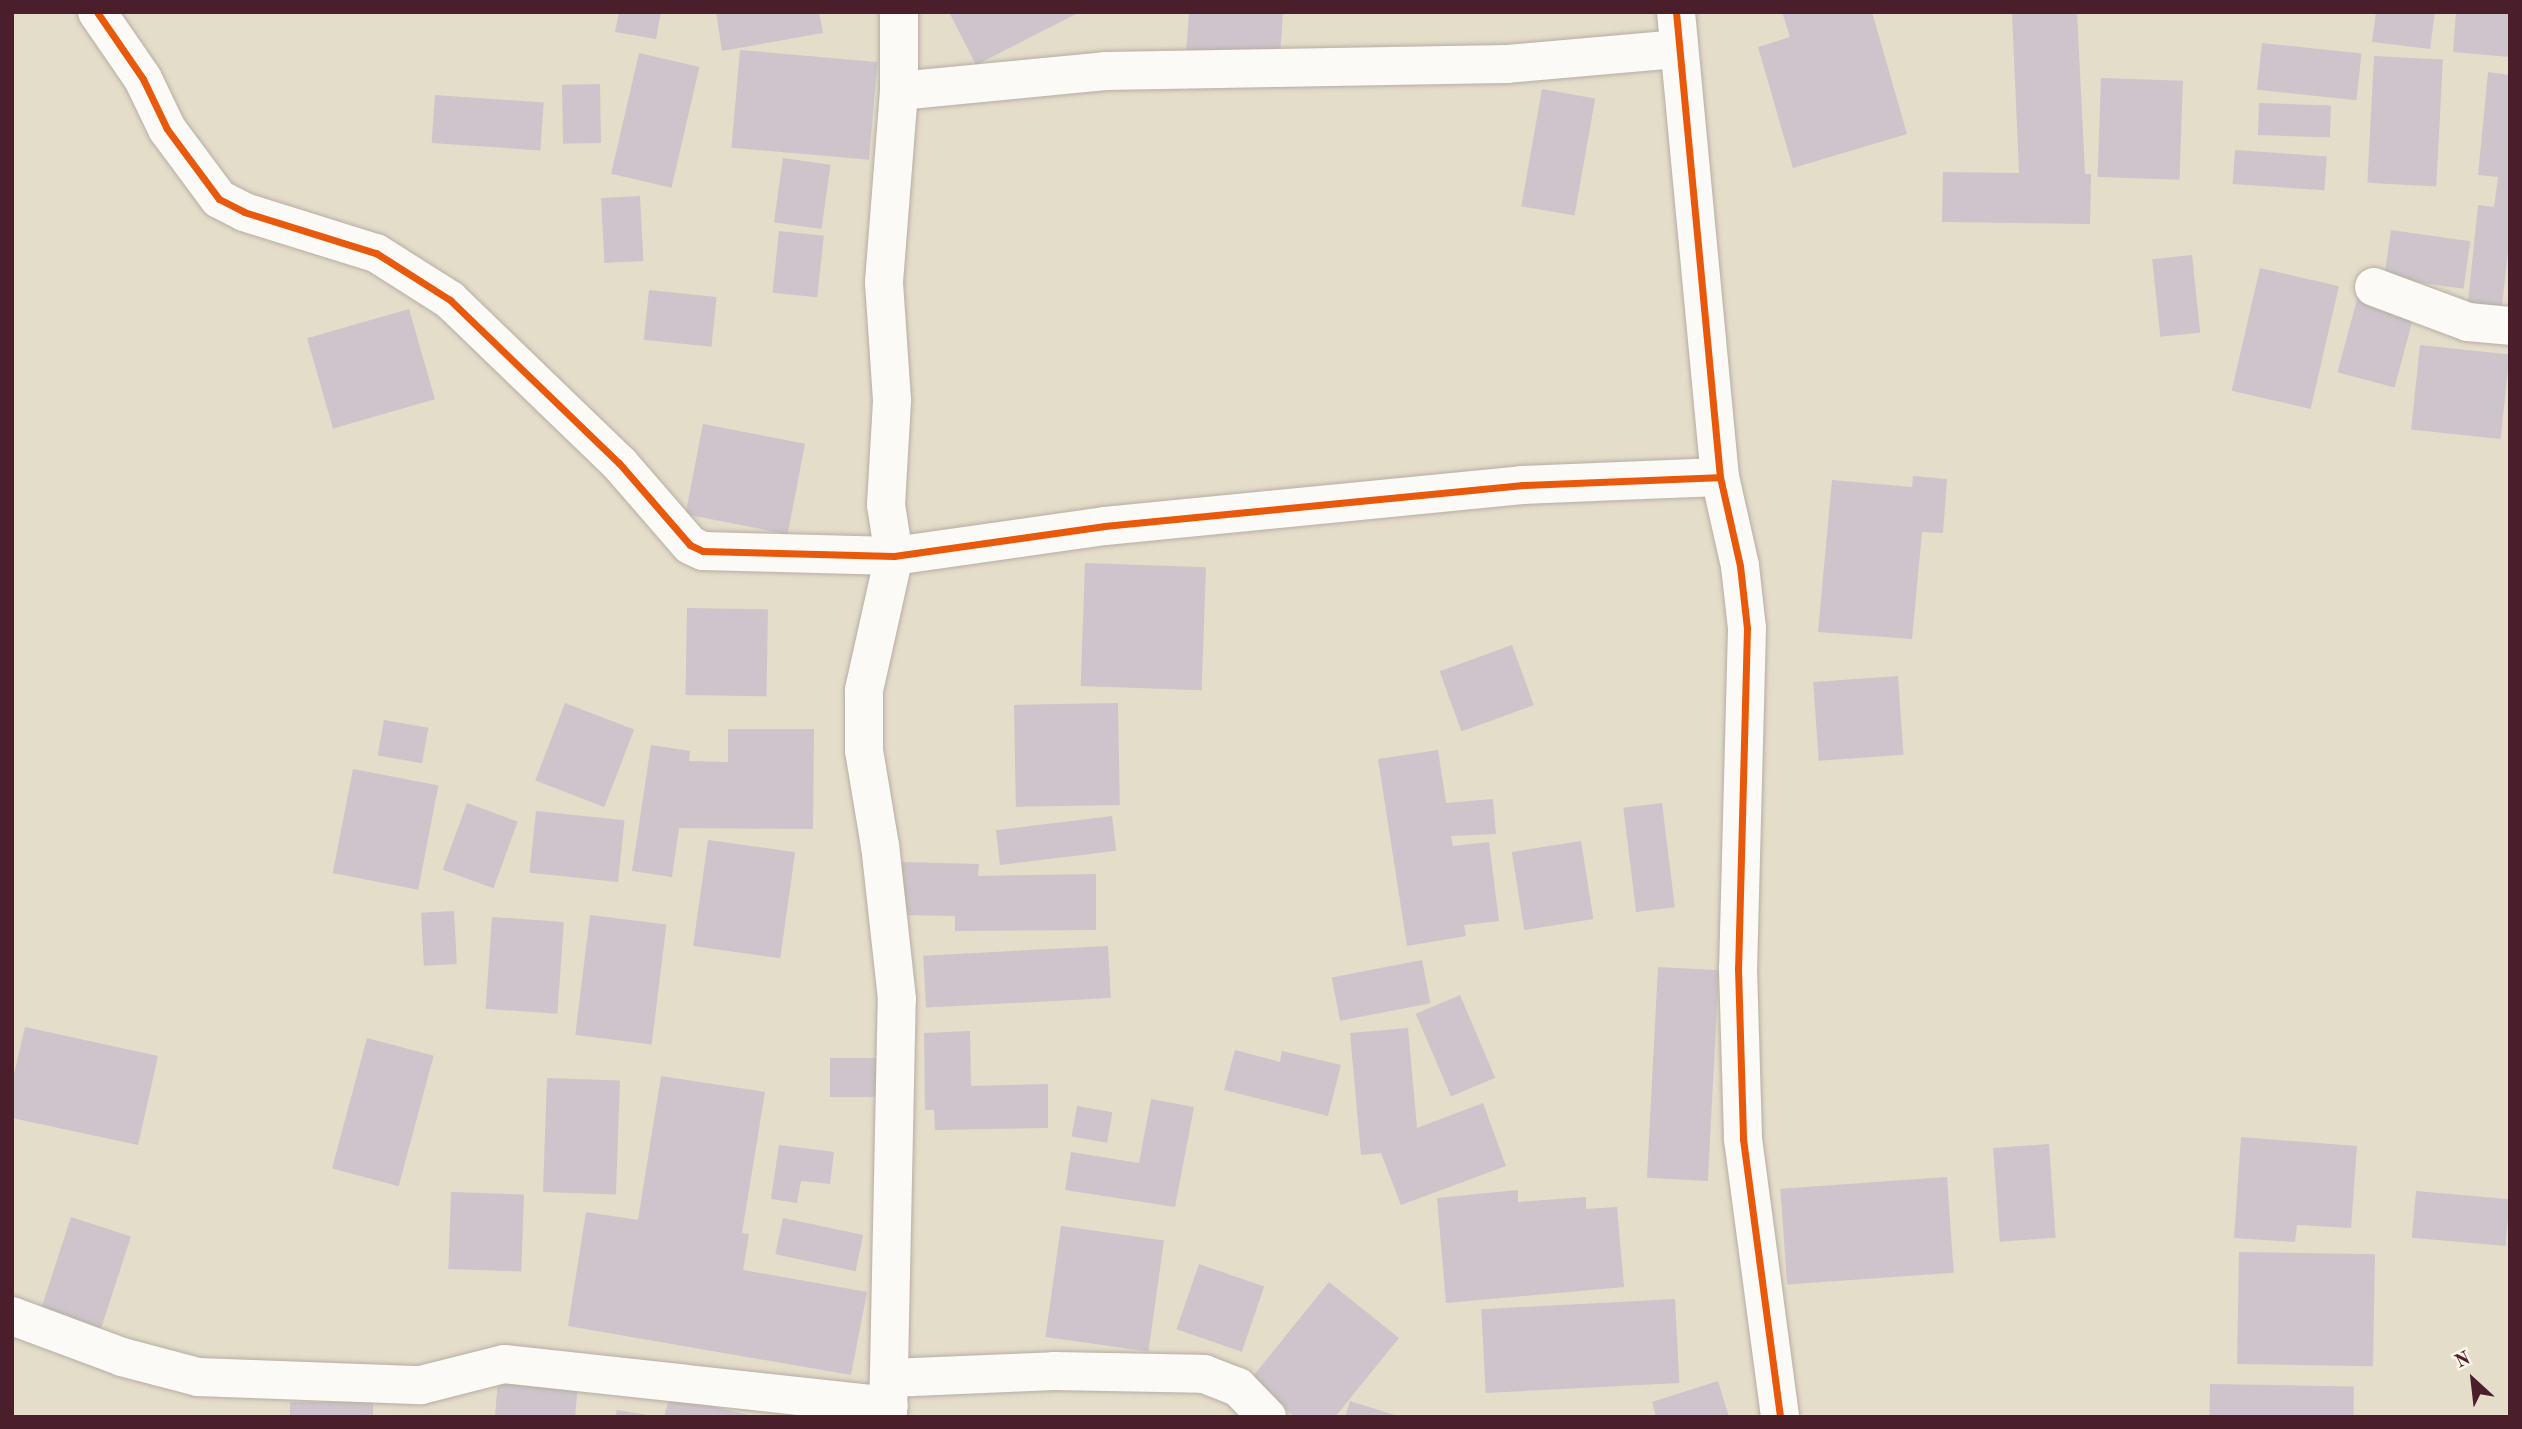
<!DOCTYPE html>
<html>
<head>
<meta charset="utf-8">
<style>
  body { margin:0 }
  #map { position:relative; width:2522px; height:1429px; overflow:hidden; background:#e4ddca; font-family:"Old Standard TT",serif }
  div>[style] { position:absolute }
  .building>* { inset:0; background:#cdc5cb; transform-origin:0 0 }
  .roads { filter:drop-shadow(0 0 2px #b6ada2) drop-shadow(0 0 2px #b6ada2) }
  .minor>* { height:38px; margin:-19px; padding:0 19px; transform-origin:19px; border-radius:19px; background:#fbfaf7 }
  .cycleway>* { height:7px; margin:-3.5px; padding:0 3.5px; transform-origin:3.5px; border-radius:3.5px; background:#e8590c }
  span { translate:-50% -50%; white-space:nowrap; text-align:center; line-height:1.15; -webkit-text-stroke:5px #fcf5e5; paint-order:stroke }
  .frame { position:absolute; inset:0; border:14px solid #4a1f2b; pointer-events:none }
  .north { position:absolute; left:2438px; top:1345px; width:70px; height:70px; -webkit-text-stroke:5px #fcf5e5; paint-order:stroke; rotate:333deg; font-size:19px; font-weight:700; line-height:28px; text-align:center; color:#4a1f2b }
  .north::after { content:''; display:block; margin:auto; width:24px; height:32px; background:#4a1f2b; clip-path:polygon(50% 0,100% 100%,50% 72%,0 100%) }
</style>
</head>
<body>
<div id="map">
  <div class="building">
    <div style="clip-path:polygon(619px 12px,661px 12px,656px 39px,615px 32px)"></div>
    <div style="clip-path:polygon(716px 12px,819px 12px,823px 33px,722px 51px)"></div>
    <div style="clip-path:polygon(949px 12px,1080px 12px,976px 65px)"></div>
    <div style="clip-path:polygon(1189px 12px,1283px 12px,1280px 59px,1186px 52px)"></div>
    <div style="clip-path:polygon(1782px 12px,1872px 12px,1907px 134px,1793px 168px,1758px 47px,1790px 37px)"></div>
    <div style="clip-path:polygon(2012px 12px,2077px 12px,2085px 174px,2091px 174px,2090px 224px,1942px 222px,1943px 172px,2019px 173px)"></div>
    <div style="clip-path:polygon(2376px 12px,2435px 12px,2430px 49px,2372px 42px)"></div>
    <div style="clip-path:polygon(2456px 12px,2510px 12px,2510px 57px,2453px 52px)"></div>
    <div style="left:2262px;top:43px;width:100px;height:47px;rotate:6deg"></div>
    <div style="left:740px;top:50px;width:138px;height:98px;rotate:5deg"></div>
    <div style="left:639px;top:53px;width:62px;height:124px;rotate:13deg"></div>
    <div style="left:2374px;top:56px;width:69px;height:127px;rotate:3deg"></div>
    <div style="clip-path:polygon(2488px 72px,2510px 75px,2510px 233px,2501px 315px,2467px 312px,2478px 205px,2494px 207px,2498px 177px,2478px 175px)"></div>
    <div style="left:2101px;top:78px;width:82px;height:99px;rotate:2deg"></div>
    <div style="left:600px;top:84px;width:59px;height:38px;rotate:89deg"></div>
    <div style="left:1542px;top:89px;width:54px;height:119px;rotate:10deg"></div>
    <div style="left:435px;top:95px;width:109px;height:48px;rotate:4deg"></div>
    <div style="left:2259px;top:103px;width:72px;height:32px;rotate:2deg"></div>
    <div style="left:2235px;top:150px;width:92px;height:34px;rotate:4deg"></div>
    <div style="left:783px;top:158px;width:48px;height:65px;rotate:8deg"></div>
    <div style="left:640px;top:196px;width:65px;height:39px;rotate:87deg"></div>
    <div style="left:2391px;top:230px;width:80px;height:48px;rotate:8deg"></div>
    <div style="left:779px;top:231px;width:45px;height:62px;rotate:6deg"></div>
    <div style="left:2192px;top:255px;width:78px;height:40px;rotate:84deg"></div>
    <div style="left:2260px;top:268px;width:81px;height:126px;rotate:13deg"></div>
    <div style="left:649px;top:290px;width:68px;height:50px;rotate:6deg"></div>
    <div style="left:2359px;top:292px;width:59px;height:83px;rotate:15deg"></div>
    <div style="left:409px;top:309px;width:94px;height:106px;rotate:74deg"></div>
    <div style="left:2420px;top:345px;width:90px;height:85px;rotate:6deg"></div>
    <div style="left:703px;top:424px;width:104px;height:92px;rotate:11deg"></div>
    <div style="clip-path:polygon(1913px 476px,1947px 479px,1943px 533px,1922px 532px,1912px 639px,1818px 632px,1832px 480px,1912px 487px)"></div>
    <div style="left:1085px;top:563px;width:121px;height:123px;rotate:2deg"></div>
    <div style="left:687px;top:608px;width:81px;height:87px;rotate:1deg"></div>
    <div style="left:1512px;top:645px;width:64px;height:77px;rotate:70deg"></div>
    <div style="left:1898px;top:676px;width:79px;height:85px;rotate:86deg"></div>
    <div style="left:565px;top:703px;width:74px;height:83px;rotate:21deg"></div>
    <div style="left:1118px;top:703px;width:102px;height:104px;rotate:89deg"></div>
    <div style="left:384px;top:720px;width:45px;height:36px;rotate:10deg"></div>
    <div style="clip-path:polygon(728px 729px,814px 729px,813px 829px,679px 828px,672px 877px,632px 871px,651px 745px,690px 751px,689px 761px,728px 762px)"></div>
    <div style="clip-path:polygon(1438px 750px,1446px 803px,1493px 799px,1496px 834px,1451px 836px,1453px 846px,1489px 842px,1499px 921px,1464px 925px,1466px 936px,1407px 946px,1378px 759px)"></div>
    <div style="left:353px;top:769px;width:87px;height:106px;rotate:11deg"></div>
    <div style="left:467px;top:803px;width:54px;height:71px;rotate:20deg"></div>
    <div style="left:1662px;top:803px;width:105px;height:39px;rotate:83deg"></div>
    <div style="left:536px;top:811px;width:89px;height:62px;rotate:6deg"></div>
    <div style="left:1112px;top:816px;width:35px;height:117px;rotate:83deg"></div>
    <div style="left:708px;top:840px;width:88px;height:107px;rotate:8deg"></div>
    <div style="left:1581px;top:841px;width:79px;height:70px;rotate:81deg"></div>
    <div style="clip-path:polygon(901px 862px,979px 864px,978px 876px,1096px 874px,1096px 930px,955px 931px,955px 916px,899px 915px)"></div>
    <div style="left:454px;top:911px;width:53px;height:33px;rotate:87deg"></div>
    <div style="left:590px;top:915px;width:77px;height:121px;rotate:7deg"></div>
    <div style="left:492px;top:917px;width:72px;height:92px;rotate:4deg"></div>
    <div style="left:1108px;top:946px;width:52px;height:185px;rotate:87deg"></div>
    <div style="left:1422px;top:960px;width:44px;height:92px;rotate:79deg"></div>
    <div style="left:1658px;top:967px;width:61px;height:211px;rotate:3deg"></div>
    <div style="left:1460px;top:995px;width:90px;height:48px;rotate:67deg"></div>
    <div style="clip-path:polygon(25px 1027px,158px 1056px,138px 1145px,12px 1118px,12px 1083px)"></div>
    <div style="clip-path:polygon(1408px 1028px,1417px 1128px,1483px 1103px,1506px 1166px,1401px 1205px,1381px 1153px,1361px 1155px,1350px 1033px)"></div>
    <div style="clip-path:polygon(970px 1031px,971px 1086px,1048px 1084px,1048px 1128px,935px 1130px,934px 1110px,925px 1110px,924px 1033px)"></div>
    <div style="left:367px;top:1038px;width:69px;height:135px;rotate:15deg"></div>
    <div style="clip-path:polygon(1235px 1050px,1280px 1062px,1282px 1051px,1341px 1065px,1328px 1116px,1224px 1090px)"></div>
    <div style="left:830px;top:1058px;width:48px;height:39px"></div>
    <div style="clip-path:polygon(661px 1076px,765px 1092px,742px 1233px,749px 1234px,743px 1270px,867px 1292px,851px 1375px,568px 1326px,586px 1212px,638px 1220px)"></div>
    <div style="left:547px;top:1078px;width:73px;height:114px;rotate:2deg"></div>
    <div style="clip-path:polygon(1151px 1099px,1194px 1107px,1175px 1207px,1065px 1190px,1071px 1152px,1139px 1163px)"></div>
    <div style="left:1077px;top:1106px;width:36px;height:31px;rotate:10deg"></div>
    <div style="clip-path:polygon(2241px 1137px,2357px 1146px,2351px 1228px,2297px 1225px,2295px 1242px,2234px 1238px)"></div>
    <div style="left:2049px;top:1144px;width:94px;height:56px;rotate:86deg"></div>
    <div style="clip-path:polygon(779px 1145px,834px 1152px,830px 1184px,801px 1181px,797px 1203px,771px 1199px)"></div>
    <div style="left:1947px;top:1177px;width:96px;height:167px;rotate:86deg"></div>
    <div style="clip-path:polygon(1518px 1190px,1518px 1202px,1586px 1197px,1586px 1209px,1617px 1207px,1624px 1287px,1446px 1303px,1437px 1198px)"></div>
    <div style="left:2416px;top:1191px;width:94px;height:47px;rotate:5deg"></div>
    <div style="left:451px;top:1192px;width:73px;height:77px;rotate:2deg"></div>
    <div style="left:71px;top:1217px;width:63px;height:101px;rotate:18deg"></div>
    <div style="left:783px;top:1218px;width:82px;height:37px;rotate:12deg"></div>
    <div style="left:1061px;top:1226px;width:104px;height:112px;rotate:8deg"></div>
    <div style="left:2239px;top:1252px;width:136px;height:112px;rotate:1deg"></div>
    <div style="left:1199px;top:1264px;width:69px;height:69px;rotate:19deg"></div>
    <div style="clip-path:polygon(1329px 1282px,1399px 1338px,1335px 1417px,1295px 1417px,1250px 1380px)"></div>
    <div style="left:1675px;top:1299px;width:84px;height:194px;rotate:87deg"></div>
    <div style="clip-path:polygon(498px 1379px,578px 1385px,575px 1417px,495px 1417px)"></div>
    <div style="clip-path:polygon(1718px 1381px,1729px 1417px,1656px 1417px,1652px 1402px)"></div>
    <div style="left:2210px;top:1384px;width:144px;height:33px;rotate:1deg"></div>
    <div style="clip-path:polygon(670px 1396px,753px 1416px,753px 1417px,664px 1417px)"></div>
    <div style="clip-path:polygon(1350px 1401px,1398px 1416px,1398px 1417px,1345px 1417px)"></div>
    <div style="left:373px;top:1402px;width:15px;height:83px;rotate:90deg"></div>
    <div style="clip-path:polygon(617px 1410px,647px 1415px,646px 1417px,615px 1417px)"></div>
  </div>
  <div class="roads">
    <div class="minor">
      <div style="left:97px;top:12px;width:81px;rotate:55.5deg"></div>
      <div style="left:143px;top:79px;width:55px;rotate:64.4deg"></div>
      <div style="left:167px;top:129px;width:87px;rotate:53.4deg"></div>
      <div style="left:219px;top:199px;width:28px;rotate:27deg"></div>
      <div style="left:244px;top:212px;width:138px;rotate:17.3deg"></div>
      <div style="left:376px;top:253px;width:88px;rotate:32.4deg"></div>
      <div style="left:450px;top:300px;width:235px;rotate:44deg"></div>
      <div style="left:619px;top:463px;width:108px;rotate:49.1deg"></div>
      <div style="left:690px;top:545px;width:14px;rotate:25deg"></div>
      <div style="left:703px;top:551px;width:191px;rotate:1.5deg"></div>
      <div style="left:894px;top:556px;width:213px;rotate:-8.1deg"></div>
      <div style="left:1105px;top:526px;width:419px;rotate:-5.6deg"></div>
      <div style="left:1522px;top:485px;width:198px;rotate:-2.3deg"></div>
      <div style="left:1676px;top:12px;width:467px;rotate:84.6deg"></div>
      <div style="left:1720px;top:477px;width:91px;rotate:77.3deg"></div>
      <div style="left:1740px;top:566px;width:62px;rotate:83.6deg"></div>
      <div style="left:1747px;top:628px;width:340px;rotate:91.5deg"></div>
      <div style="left:1738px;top:968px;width:171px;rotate:88.3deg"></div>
      <div style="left:1743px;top:1139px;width:280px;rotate:82.4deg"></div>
      <div style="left:899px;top:91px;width:207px;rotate:-5.5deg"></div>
      <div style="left:1105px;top:71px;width:402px;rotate:-1deg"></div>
      <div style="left:1507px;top:64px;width:171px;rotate:-5deg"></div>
      <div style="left:2374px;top:287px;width:100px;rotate:20.4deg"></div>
      <div style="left:2468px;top:322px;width:42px;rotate:5.4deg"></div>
      <div style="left:12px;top:1316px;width:117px;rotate:20.4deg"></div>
      <div style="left:122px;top:1357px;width:79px;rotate:14.7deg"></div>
      <div style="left:198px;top:1377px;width:223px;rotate:2.1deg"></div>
      <div style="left:421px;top:1385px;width:86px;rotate:-14.2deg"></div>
      <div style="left:504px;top:1364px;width:387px;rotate:6.2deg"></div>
      <div style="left:890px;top:1378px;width:164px;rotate:-2.4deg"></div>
      <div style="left:1054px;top:1371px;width:150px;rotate:1.1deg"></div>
      <div style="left:1204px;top:1374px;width:36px;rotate:21deg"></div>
      <div style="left:1238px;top:1387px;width:42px;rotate:46deg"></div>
      <div style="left:888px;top:1417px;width:418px;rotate:-88.8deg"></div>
      <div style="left:897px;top:999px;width:154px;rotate:-96.3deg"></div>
      <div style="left:880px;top:846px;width:97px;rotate:-99.5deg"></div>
      <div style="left:864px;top:750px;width:60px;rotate:-90deg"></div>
      <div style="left:864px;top:690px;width:137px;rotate:-77.4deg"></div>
      <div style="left:894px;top:556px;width:52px;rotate:-98.9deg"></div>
      <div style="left:886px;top:505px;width:105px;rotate:-86.7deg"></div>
      <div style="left:892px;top:400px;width:118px;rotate:-93.9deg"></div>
      <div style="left:884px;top:282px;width:192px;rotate:-85.5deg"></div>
      <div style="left:899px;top:91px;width:79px;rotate:-90deg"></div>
    </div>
  </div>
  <div class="cycleway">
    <div style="left:97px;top:12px;width:81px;rotate:55.5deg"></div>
    <div style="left:143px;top:79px;width:55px;rotate:64.4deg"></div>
    <div style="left:167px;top:129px;width:87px;rotate:53.4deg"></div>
    <div style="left:219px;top:199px;width:28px;rotate:27deg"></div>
    <div style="left:244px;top:212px;width:138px;rotate:17.3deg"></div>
    <div style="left:376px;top:253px;width:88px;rotate:32.4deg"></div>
    <div style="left:450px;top:300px;width:235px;rotate:44deg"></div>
    <div style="left:619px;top:463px;width:108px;rotate:49.1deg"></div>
    <div style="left:690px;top:545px;width:14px;rotate:25deg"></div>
    <div style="left:703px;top:551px;width:191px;rotate:1.5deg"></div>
    <div style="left:894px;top:556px;width:213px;rotate:-8.1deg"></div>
    <div style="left:1105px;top:526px;width:419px;rotate:-5.6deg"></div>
    <div style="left:1522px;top:485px;width:198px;rotate:-2.3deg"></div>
    <div style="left:1676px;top:12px;width:467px;rotate:84.6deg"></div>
    <div style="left:1720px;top:477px;width:91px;rotate:77.3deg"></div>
    <div style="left:1740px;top:566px;width:62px;rotate:83.6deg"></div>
    <div style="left:1747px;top:628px;width:340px;rotate:91.5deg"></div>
    <div style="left:1738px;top:968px;width:171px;rotate:88.3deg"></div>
    <div style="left:1743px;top:1139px;width:280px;rotate:82.4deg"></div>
  </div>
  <div class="frame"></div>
  <div class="north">N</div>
</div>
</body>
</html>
